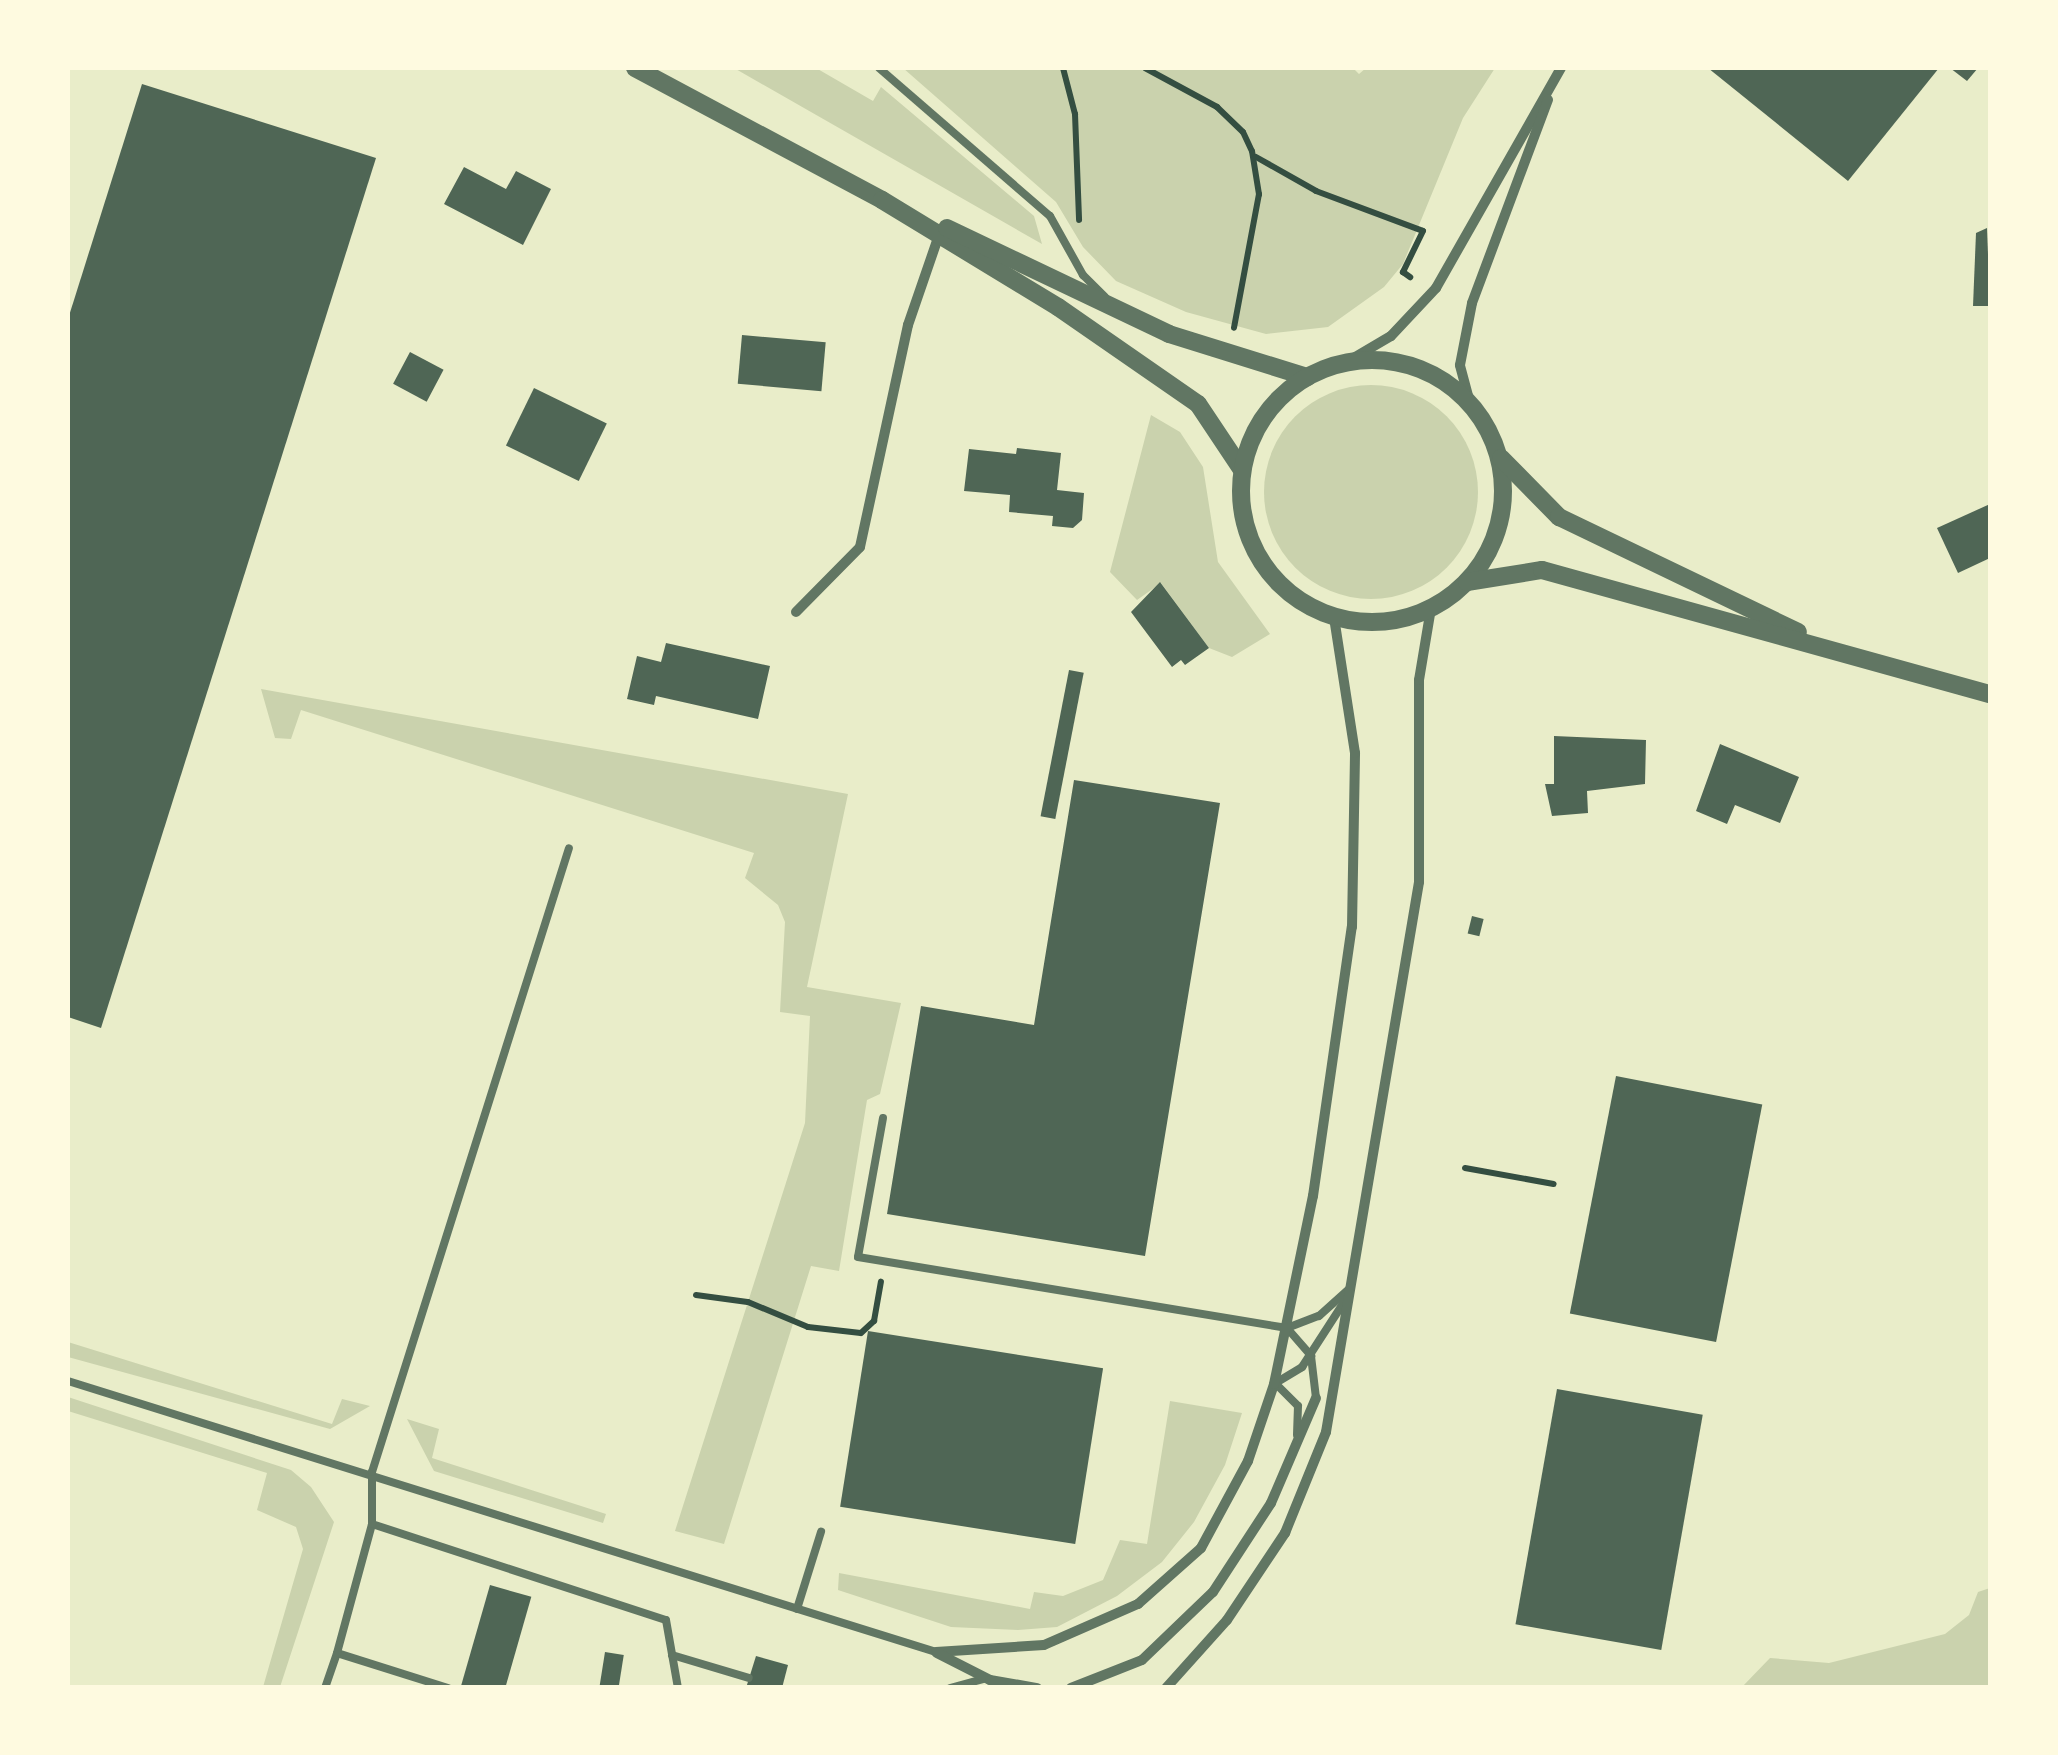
<!DOCTYPE html>
<html>
<head>
<meta charset="utf-8">
<style>
  body { margin:0 }
  #map { position:relative; width:2058px; height:1755px; overflow:hidden; background:#e9edc9; font-family:"Roboto Condensed",sans-serif }
  div>[style] { position:absolute }
  .green>* { inset:0; background:#cad2ad }
  .round { border-radius:50% }
  .building>* { inset:0; background:#4f6655; transform-origin:0 0 }
  .path>* { height:6px; margin:-3px; padding:0 3px; transform-origin:3px; border-radius:3px; background:#344e41 }
  .service>* { height:8px; margin:-4px; padding:0 4px; transform-origin:4px; border-radius:4px; background:#617663 }
  .minor>* { height:10px; margin:-5px; padding:0 5px; transform-origin:5px; border-radius:5px; background:#617663 }
  .tertiary>* { height:18px; margin:-9px; padding:0 9px; transform-origin:9px; border-radius:9px; background:#617663 }
  .tertiary>.ring { margin:-9px; padding:0; box-sizing:content-box; background:none; border:18px solid #617663; border-radius:50% }
  span { translate:-50% -50%; white-space:nowrap; text-align:center; line-height:1.15; -webkit-text-stroke:10px #fefae0; paint-order:stroke }
  .frame { position:absolute; inset:0; border:70px solid #fefae0; pointer-events:none }
</style>
</head>
<body>
<div id="map">
  <div class="green">
    <div style="clip-path:polygon(734px 68px,816px 68px,873px 101px,881px 87px,1034px 216px,1042px 244px)"></div>
    <div style="clip-path:polygon(903px 68px,1353px 68px,1359px 74px,1366px 68px,1495px 68px,1463px 118px,1403px 264px,1384px 287px,1328px 327px,1266px 334px,1186px 312px,1116px 281px,1083px 247px,1056px 202px)"></div>
    <div class="round" style="left:1264px;top:385px;width:214px;height:214px"></div>
    <div style="clip-path:polygon(1151px 415px,1180px 432px,1203px 467px,1218px 562px,1270px 634px,1232px 657px,1209px 648px,1161px 583px,1137px 600px,1110px 572px)"></div>
    <div style="clip-path:polygon(261px 689px,848px 794px,807px 987px,901px 1003px,880px 1094px,867px 1100px,839px 1271px,811px 1266px,724px 1544px,675px 1531px,805px 1123px,810px 1016px,780px 1012px,785px 922px,778px 905px,745px 878px,754px 853px,301px 710px,291px 739px,275px 738px)"></div>
    <div style="clip-path:polygon(68px 1342px,332px 1424px,342px 1399px,370px 1406px,330px 1429px,68px 1357px)"></div>
    <div style="clip-path:polygon(68px 1397px,291px 1470px,311px 1487px,334px 1522px,280px 1687px,263px 1687px,303px 1549px,296px 1527px,257px 1510px,267px 1473px,68px 1411px)"></div>
    <div style="clip-path:polygon(1170px 1401px,1242px 1413px,1225px 1465px,1194px 1522px,1162px 1562px,1117px 1596px,1057px 1627px,1018px 1630px,951px 1627px,838px 1590px,839px 1573px,1030px 1609px,1034px 1592px,1063px 1596px,1103px 1580px,1120px 1540px,1147px 1544px)"></div>
    <div style="clip-path:polygon(407px 1419px,439px 1429px,432px 1458px,606px 1514px,603px 1523px,434px 1471px)"></div>
    <div style="clip-path:polygon(1990px 1588px,1990px 1687px,1742px 1687px,1770px 1658px,1829px 1663px,1945px 1634px,1969px 1615px,1978px 1592px)"></div>
  </div>
  <div class="building">
    <div style="clip-path:polygon(1708px 68px,1939px 68px,1848px 181px)"></div>
    <div style="clip-path:polygon(1950px 68px,1978px 68px,1967px 81px)"></div>
    <div style="clip-path:polygon(142px 84px,376px 158px,101px 1028px,68px 1017px,68px 319px)"></div>
    <div style="clip-path:polygon(464px 167px,506px 189px,516px 171px,551px 189px,523px 245px,444px 204px)"></div>
    <div style="clip-path:polygon(1987px 228px,1990px 306px,1973px 306px,1976px 233px)"></div>
    <div style="left:742px;top:335px;width:84px;height:49px;rotate:5deg"></div>
    <div style="left:410px;top:352px;width:38px;height:36px;rotate:28deg"></div>
    <div style="left:534px;top:388px;width:81px;height:64px;rotate:26deg"></div>
    <div style="clip-path:polygon(1017px 448px,1061px 453px,1057px 490px,1084px 493px,1082px 520px,1073px 528px,1052px 526px,1053px 516px,1009px 512px,1010px 495px,964px 491px,969px 449px,1016px 454px)"></div>
    <div style="clip-path:polygon(1990px 504px,1990px 558px,1958px 573px,1937px 528px)"></div>
    <div style="clip-path:polygon(1160px 582px,1209px 648px,1185px 665px,1181px 660px,1172px 667px,1131px 612px)"></div>
    <div style="clip-path:polygon(666px 643px,770px 666px,758px 719px,656px 696px,654px 705px,627px 699px,637px 656px,661px 662px)"></div>
    <div style="left:1069px;top:670px;width:15px;height:149px;rotate:11deg"></div>
    <div style="clip-path:polygon(1554px 736px,1646px 740px,1645px 784px,1587px 791px,1588px 813px,1552px 816px,1545px 784px,1554px 784px)"></div>
    <div style="clip-path:polygon(1720px 744px,1799px 777px,1780px 823px,1735px 805px,1727px 824px,1696px 811px)"></div>
    <div style="clip-path:polygon(1074px 780px,1220px 803px,1145px 1256px,887px 1214px,921px 1006px,1034px 1025px)"></div>
    <div style="left:1472px;top:916px;width:12px;height:18px;rotate:14deg"></div>
    <div style="left:1616px;top:1076px;width:149px;height:242px;rotate:11deg"></div>
    <div style="left:868px;top:1331px;width:238px;height:178px;rotate:9deg"></div>
    <div style="left:1557px;top:1389px;width:148px;height:239px;rotate:10deg"></div>
    <div style="left:490px;top:1585px;width:43px;height:108px;rotate:16deg"></div>
    <div style="left:605px;top:1652px;width:19px;height:36px;rotate:9deg"></div>
    <div style="clip-path:polygon(756px 1656px,788px 1665px,782px 1688px,746px 1688px)"></div>
  </div>
  <div class="path">
    <div style="left:1063px;top:68px;width:48px;rotate:75.4deg"></div>
    <div style="left:1075px;top:114px;width:106px;rotate:87.8deg"></div>
    <div style="left:1145px;top:68px;width:82px;rotate:28.4deg"></div>
    <div style="left:1217px;top:107px;width:36px;rotate:44deg"></div>
    <div style="left:1243px;top:132px;width:21px;rotate:65deg"></div>
    <div style="left:1252px;top:151px;width:44px;rotate:80.8deg"></div>
    <div style="left:1259px;top:194px;width:136px;rotate:100.6deg"></div>
    <div style="left:1256px;top:157px;width:69px;rotate:29.5deg"></div>
    <div style="left:1316px;top:191px;width:114px;rotate:20.5deg"></div>
    <div style="left:1423px;top:231px;width:46px;rotate:116deg"></div>
    <div style="left:1403px;top:272px;width:9px;rotate:36deg"></div>
    <div style="left:1465px;top:1168px;width:90px;rotate:10.2deg"></div>
    <div style="left:696px;top:1295px;width:52px;rotate:7.7deg"></div>
    <div style="left:748px;top:1302px;width:65px;rotate:22.6deg"></div>
    <div style="left:808px;top:1327px;width:53px;rotate:6.5deg"></div>
    <div style="left:861px;top:1333px;width:18px;rotate:-43deg"></div>
    <div style="left:874px;top:1321px;width:40px;rotate:-80deg"></div>
  </div>
  <div class="service">
    <div style="left:879px;top:68px;width:226px;rotate:40.9deg"></div>
    <div style="left:1050px;top:216px;width:68px;rotate:60.8deg"></div>
    <div style="left:1083px;top:275px;width:31px;rotate:45deg"></div>
    <div style="left:883px;top:1118px;width:141px;rotate:100.2deg"></div>
    <div style="left:858px;top:1257px;width:435px;rotate:9.4deg"></div>
    <div style="left:1287px;top:1328px;width:34px;rotate:-21deg"></div>
    <div style="left:1319px;top:1316px;width:40px;rotate:-42deg"></div>
    <div style="left:1287px;top:1328px;width:37px;rotate:49deg"></div>
    <div style="left:1311px;top:1356px;width:42px;rotate:83.2deg"></div>
    <div style="left:68px;top:1381px;width:909px;rotate:17.34deg"></div>
    <div style="left:1274px;top:1384px;width:33px;rotate:-31deg"></div>
    <div style="left:1302px;top:1367px;width:81px;rotate:-57.1deg"></div>
    <div style="left:1276px;top:1384px;width:31px;rotate:45deg"></div>
    <div style="left:1298px;top:1406px;width:29px;rotate:92deg"></div>
    <div style="left:372px;top:1524px;width:309px;rotate:18.1deg"></div>
    <div style="left:666px;top:1620px;width:69px;rotate:80deg"></div>
    <div style="left:797px;top:1609px;width:81px;rotate:-72.7deg"></div>
    <div style="left:672px;top:1655px;width:80px;rotate:16.6deg"></div>
    <div style="left:325px;top:1688px;width:37px;rotate:-71deg"></div>
    <div style="left:448px;top:1688px;width:116px;rotate:-162.5deg"></div>
    <div style="left:337px;top:1653px;width:134px;rotate:-74.8deg"></div>
    <div style="left:372px;top:1524px;width:52px;rotate:-90deg"></div>
    <div style="left:372px;top:1472px;width:654px;rotate:-72.48deg"></div>
    <div style="left:950px;top:1688px;width:34px;rotate:-15deg"></div>
  </div>
  <div class="minor">
    <div style="left:1345px;top:363px;width:53px;rotate:-30.4deg"></div>
    <div style="left:1391px;top:336px;width:66px;rotate:-46.8deg"></div>
    <div style="left:1436px;top:288px;width:253px;rotate:-60.4deg"></div>
    <div style="left:1470px;top:403px;width:39px;rotate:-105deg"></div>
    <div style="left:1460px;top:365px;width:63px;rotate:-79deg"></div>
    <div style="left:1472px;top:303px;width:217px;rotate:-69.5deg"></div>
    <div style="left:796px;top:612px;width:91px;rotate:-45.4deg"></div>
    <div style="left:860px;top:547px;width:227px;rotate:-77.8deg"></div>
    <div style="left:908px;top:325px;width:95px;rotate:-71deg"></div>
    <div style="left:936px;top:1652px;width:108px;rotate:-3.7deg"></div>
    <div style="left:1044px;top:1645px;width:103px;rotate:-23.6deg"></div>
    <div style="left:1138px;top:1604px;width:84px;rotate:-41.6deg"></div>
    <div style="left:1201px;top:1548px;width:99px;rotate:-61.6deg"></div>
    <div style="left:1248px;top:1461px;width:81px;rotate:-71.3deg"></div>
    <div style="left:1274px;top:1384px;width:192px;rotate:-78.3deg"></div>
    <div style="left:1313px;top:1196px;width:272px;rotate:-81.8deg"></div>
    <div style="left:1352px;top:927px;width:174px;rotate:-89deg"></div>
    <div style="left:1355px;top:753px;width:138px;rotate:-98.8deg"></div>
    <div style="left:937px;top:1653px;width:59px;rotate:27deg"></div>
    <div style="left:990px;top:1680px;width:48px;rotate:9.7deg"></div>
    <div style="left:1071px;top:1688px;width:76px;rotate:-21.5deg"></div>
    <div style="left:1142px;top:1660px;width:98px;rotate:-43.8deg"></div>
    <div style="left:1213px;top:1592px;width:106px;rotate:-56.9deg"></div>
    <div style="left:1271px;top:1503px;width:114px;rotate:-66.8deg"></div>
    <div style="left:1166px;top:1688px;width:91px;rotate:-48.1deg"></div>
    <div style="left:1227px;top:1620px;width:105px;rotate:-56.3deg"></div>
    <div style="left:1285px;top:1533px;width:109px;rotate:-67.9deg"></div>
    <div style="left:1326px;top:1432px;width:558px;rotate:-80.4deg"></div>
    <div style="left:1419px;top:882px;width:202px;rotate:-90deg"></div>
    <div style="left:1419px;top:680px;width:73px;rotate:-80.5deg"></div>
  </div>
  <div class="tertiary">
    <div style="left:635px;top:68px;width:280px;rotate:28.1deg"></div>
    <div style="left:882px;top:200px;width:206px;rotate:31.3deg"></div>
    <div style="left:1058px;top:307px;width:170px;rotate:34.7deg"></div>
    <div style="left:1198px;top:404px;width:79px;rotate:56.3deg"></div>
    <div style="left:947px;top:228px;width:246px;rotate:25.5deg"></div>
    <div style="left:1169px;top:334px;width:145px;rotate:17.3deg"></div>
    <div class="ring" style="left:1241px;top:360px;width:244px;height:244px"></div>
    <div style="left:1501px;top:458px;width:83px;rotate:45.5deg"></div>
    <div style="left:1559px;top:517px;width:265px;rotate:25.7deg"></div>
    <div style="left:1467px;top:582px;width:76px;rotate:-9.1deg"></div>
    <div style="left:1542px;top:570px;width:465px;rotate:15.5deg"></div>
  </div>
  <div class="frame"></div>
</div>
</body>
</html>
